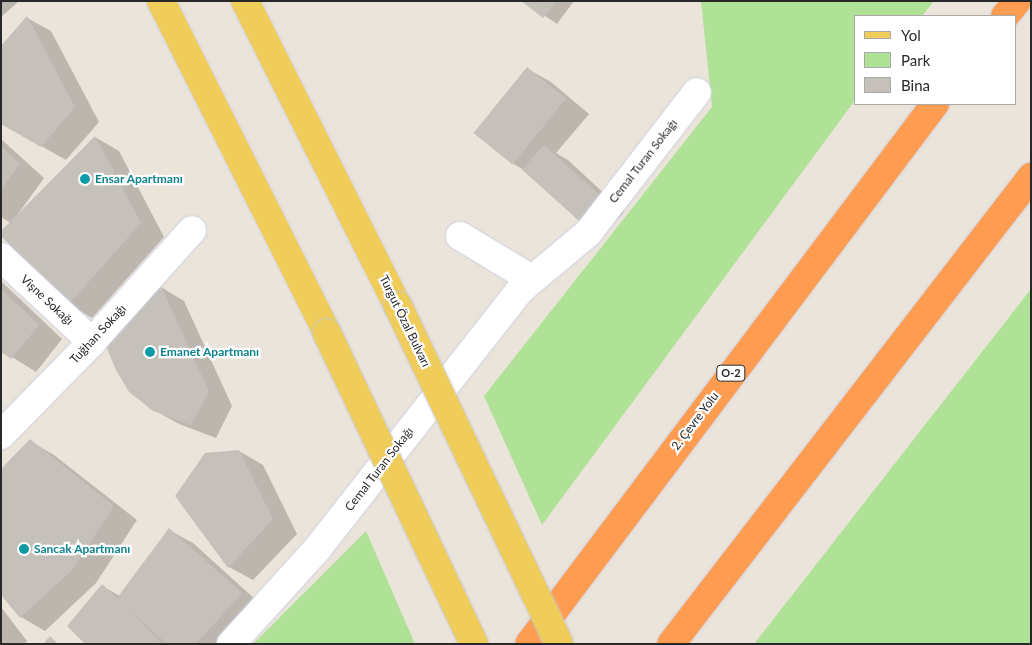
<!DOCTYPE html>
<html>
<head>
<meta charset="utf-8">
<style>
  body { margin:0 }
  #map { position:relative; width:1032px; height:645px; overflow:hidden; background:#ebe4da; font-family:Lato,sans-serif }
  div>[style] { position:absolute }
  .green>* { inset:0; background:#afe296 }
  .shadow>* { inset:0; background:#0003 }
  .building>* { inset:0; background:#c6c0ba; transform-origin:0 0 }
  .roads { filter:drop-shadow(0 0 1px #cfd3e2) drop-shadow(0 0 1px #cfd3e2) }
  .minor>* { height:28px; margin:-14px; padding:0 14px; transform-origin:14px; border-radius:14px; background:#fff }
  .primary>* { height:28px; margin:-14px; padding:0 14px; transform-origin:14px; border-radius:14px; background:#f0cd5a }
  .motorway>* { height:28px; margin:-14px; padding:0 14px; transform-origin:14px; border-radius:14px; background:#fe9d52 }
  .bridges { filter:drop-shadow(0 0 1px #c7c7c7) drop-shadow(0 0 1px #c7c7c7) }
  .primary-bridge>* { height:28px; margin:-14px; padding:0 14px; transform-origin:14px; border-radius:14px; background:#f0cd5a }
  .dots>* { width:14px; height:14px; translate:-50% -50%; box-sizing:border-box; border:2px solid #fff; border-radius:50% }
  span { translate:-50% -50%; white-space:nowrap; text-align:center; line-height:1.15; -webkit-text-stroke:4.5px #fff; paint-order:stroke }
  .shield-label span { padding:1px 4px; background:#fff; border:1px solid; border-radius:4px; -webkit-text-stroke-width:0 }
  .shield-label { font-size:11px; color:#282828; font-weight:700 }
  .street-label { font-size:12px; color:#282828 }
  .culture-label { font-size:12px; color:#0d838f; font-weight:700 }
  .left { translate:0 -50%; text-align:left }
  .frame { position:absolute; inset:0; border:2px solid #282828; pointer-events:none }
  .legend { position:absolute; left:854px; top:15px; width:162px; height:90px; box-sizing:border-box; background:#fff; border:1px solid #a9a9a9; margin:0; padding:6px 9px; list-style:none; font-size:15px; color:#282828 }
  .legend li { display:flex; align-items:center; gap:10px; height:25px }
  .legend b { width:25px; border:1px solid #a9a9a9 }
</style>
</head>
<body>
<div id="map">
  <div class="green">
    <div style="clip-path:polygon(701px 1px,934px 1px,922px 16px,856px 16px,856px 99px,542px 525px,484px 396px,712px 107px)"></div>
    <div style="clip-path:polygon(1031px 289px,1031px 644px,754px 644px)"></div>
    <div style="clip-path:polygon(366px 531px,415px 644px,253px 644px)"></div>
  </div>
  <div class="shadow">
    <div style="clip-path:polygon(1px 1px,19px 1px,1px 17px)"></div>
    <div style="clip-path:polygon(523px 1px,574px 1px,557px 24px)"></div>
    <div style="clip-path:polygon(27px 18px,51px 31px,99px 122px,66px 160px,1px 123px)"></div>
    <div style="clip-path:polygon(528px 69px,551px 82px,589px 114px,556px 153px,568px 160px,624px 212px,604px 234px,580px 220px,526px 171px,512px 163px)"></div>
    <div style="clip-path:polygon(95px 137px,119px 151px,164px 237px,92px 318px,68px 304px,11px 223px,1px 217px,1px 139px,44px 178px,13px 221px)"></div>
    <div style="clip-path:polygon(1px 281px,62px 339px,36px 372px,1px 350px)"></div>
    <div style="clip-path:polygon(161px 287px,184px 301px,232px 406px,216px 438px,179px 424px,154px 410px)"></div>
    <div style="clip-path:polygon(30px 441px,54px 455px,137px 520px,96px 583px,45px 631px,21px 617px)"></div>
    <div style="clip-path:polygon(239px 451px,263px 465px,297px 534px,253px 580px,229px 567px)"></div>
    <div style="clip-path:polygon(169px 530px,193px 543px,265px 608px,232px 644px,87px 644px,102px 586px,120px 596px)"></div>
    <div style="clip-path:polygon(1px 607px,27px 641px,24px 644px,1px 644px)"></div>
  </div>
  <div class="building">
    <div style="clip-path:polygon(521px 1px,556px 1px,543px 18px)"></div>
    <div style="clip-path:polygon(27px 16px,75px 107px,41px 147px,1px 124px,1px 46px)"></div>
    <div style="left:527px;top:67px;width:50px;height:85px;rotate:39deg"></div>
    <div style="clip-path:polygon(95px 136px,141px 223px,68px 305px,1px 236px,1px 231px)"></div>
    <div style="left:544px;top:145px;width:77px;height:33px;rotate:42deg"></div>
    <div style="clip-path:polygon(1px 146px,20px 164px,1px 189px)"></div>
    <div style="clip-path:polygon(161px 286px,209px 392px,191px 425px,153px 411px,129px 392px,115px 368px,102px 336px)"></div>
    <div style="clip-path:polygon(1px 289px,39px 325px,11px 359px,1px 352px)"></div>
    <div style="clip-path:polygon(30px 439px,114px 506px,72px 570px,20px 618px,1px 595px,1px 469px)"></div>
    <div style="clip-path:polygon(239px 450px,273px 519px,228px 568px,175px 496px,205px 453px)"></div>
    <div style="clip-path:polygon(169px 528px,242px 593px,196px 644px,167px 644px,127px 608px,163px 644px,85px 644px,67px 626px,102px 584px,117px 598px)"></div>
    <div style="clip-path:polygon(50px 636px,58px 644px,43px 644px)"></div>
  </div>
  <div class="roads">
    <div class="minor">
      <div style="left:460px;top:236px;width:76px;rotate:31deg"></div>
      <div style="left:525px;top:275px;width:15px;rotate:106deg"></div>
      <div style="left:1px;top:257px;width:125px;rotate:43deg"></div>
      <div style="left:1px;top:435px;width:130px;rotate:-45.6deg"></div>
      <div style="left:92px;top:342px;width:150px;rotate:-48.2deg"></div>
      <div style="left:231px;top:644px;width:128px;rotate:-47.8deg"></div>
      <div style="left:317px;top:549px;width:330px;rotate:-51.9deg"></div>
      <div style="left:521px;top:289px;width:87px;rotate:-39.9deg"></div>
      <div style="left:588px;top:233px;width:178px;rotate:-52.3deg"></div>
    </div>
    <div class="primary">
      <div style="left:161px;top:1px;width:371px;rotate:63.4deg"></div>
      <div style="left:245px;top:1px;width:341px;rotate:63.4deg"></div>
    </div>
    <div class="motorway">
      <div style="left:1005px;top:16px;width:19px;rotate:-51deg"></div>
      <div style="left:529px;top:644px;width:676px;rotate:-53.06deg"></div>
      <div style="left:671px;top:644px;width:590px;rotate:-52.37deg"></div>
    </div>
  </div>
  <div class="bridges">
    <div class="primary-bridge">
      <div style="left:398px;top:306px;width:374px;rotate:64.5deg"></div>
      <div style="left:327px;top:333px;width:344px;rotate:64.7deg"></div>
    </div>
  </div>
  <div class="dots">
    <div style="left:85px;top:179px;background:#0f9aa8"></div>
    <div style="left:150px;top:352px;background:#0f9aa8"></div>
    <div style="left:24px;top:549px;background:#0f9aa8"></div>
  </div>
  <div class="shield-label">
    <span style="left:731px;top:373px">O-2</span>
  </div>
  <div class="street-label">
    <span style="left:643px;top:161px;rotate:-52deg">Cemal Turan Sokağı</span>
    <span style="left:47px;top:300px;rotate:43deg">Vişne Sokağı</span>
    <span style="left:405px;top:321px;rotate:64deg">Turgut Özal Bulvarı</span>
    <span style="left:98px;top:334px;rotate:-47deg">Tuğhan Sokağı</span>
    <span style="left:695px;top:421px;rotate:-53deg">2. Çevre Yolu</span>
    <span style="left:379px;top:469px;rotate:-52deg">Cemal Turan Sokağı</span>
  </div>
  <div class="culture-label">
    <span class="left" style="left:95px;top:179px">Ensar Apartmanı</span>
    <span class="left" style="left:160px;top:352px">Emanet Apartmanı</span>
    <span class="left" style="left:34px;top:549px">Sancak Apartmanı</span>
  </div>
  <div class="frame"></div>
  <ul class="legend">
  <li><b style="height:6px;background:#f0cd5a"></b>Yol</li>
  <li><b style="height:14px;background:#afe296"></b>Park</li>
  <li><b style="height:14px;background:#c6c0ba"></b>Bina</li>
  </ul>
</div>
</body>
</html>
